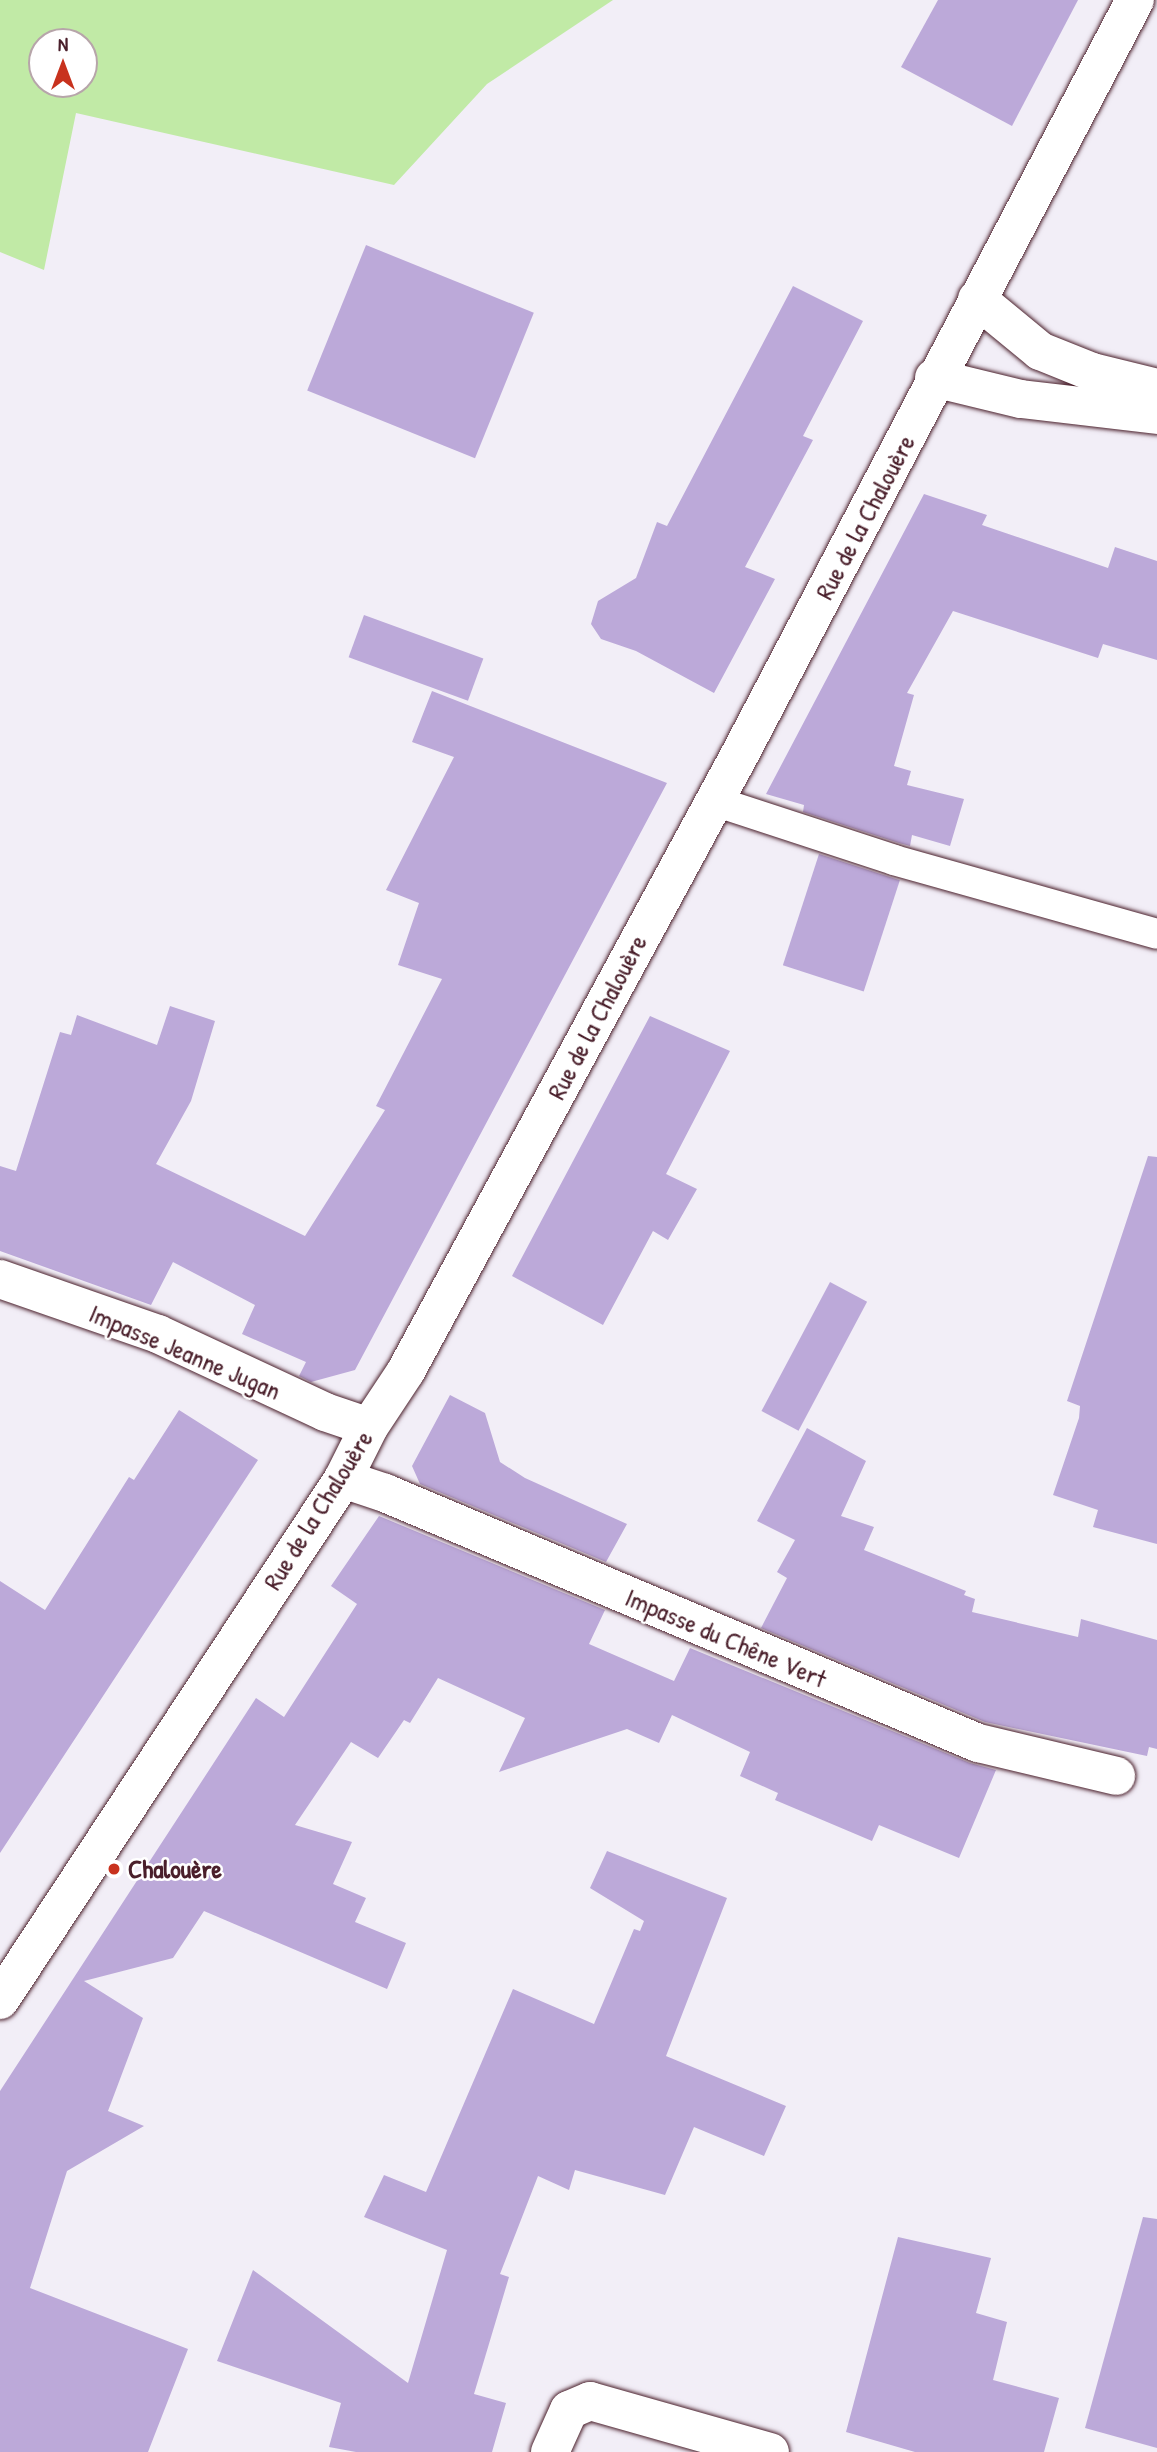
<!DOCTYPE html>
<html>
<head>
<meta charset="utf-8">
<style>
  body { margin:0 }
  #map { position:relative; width:1157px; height:2452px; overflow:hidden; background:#f2eef7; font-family:"Patrick Hand",sans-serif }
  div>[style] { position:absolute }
  .green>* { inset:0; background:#c1eaa6 }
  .building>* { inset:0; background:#bca9d9; transform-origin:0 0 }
  .roads { filter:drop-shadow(0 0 2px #4a1f2b) drop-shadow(0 0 2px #4a1f2b) }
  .lane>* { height:30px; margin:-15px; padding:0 15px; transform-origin:15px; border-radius:15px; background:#fff }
  .street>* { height:38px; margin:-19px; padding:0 19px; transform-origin:19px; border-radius:19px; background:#fff }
  .secondary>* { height:38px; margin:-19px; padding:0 19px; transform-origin:19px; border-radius:19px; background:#fff }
  .dots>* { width:19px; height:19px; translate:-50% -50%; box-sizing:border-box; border:4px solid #fff; border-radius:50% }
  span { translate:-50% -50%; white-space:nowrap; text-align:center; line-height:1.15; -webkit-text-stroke:5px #fff; paint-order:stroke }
  .street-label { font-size:26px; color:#4a1f2b }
  .poi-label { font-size:26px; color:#4a1f2b; font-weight:700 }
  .left { translate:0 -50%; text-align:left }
  .north { position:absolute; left:28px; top:28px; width:70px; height:70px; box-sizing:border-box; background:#fff; border:2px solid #b7a5aa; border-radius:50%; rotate:0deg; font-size:19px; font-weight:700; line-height:28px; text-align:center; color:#4a1f2b }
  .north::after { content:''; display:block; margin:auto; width:24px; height:32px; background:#c8321e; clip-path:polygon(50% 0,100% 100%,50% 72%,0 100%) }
</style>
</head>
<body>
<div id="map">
  <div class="green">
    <div style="clip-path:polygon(evenodd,0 0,613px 0,487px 84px,394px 185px,76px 113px,44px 270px,0 252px,0 0,84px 42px,84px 84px,42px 84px,42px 42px,84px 42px)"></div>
  </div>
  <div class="building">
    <div style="clip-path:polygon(938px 0,1078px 0,1012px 126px,901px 67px)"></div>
    <div style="left:366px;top:245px;width:181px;height:157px;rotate:22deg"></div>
    <div style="clip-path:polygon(793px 286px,863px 321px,803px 436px,813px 440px,745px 567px,775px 579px,714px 693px,636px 651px,601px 639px,591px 624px,598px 601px,636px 578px,657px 522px,667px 526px)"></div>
    <div style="clip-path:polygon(924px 494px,987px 515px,982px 525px,1108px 568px,1115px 547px,1157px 561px,1157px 660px,1103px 644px,1098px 658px,953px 611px,907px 693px,914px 695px,894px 766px,911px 771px,907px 785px,964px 799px,950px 846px,912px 835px,910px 846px,899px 843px,803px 812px,804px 805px,766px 794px)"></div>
    <div style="left:364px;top:615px;width:127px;height:45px;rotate:20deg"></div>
    <div style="clip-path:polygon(432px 691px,667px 783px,355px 1370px,311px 1382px,299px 1376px,306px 1362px,242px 1334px,255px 1305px,173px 1262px,151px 1305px,0 1251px,0 1166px,16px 1171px,60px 1032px,71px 1035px,77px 1015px,157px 1045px,170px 1006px,215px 1021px,191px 1101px,156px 1164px,305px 1236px,385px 1110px,376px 1106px,442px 979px,398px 965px,419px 903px,386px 890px,454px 757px,412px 742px)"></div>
    <div style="left:819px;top:854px;width:85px;height:117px;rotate:18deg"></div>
    <div style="clip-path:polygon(650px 1016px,730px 1051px,666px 1174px,697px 1189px,668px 1240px,653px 1231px,603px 1325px,512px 1276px)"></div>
    <div style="clip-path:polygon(1148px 1156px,1157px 1157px,1157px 1544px,1093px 1527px,1098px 1510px,1053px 1495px,1079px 1418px,1080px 1406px,1067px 1401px)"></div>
    <div style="left:830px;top:1282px;width:42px;height:146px;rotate:28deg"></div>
    <div style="clip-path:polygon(450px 1395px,485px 1413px,500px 1462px,525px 1478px,627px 1524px,606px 1562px,420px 1484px,412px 1466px)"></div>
    <div style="clip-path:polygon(179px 1410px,258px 1460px,0 1853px,0 1581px,45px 1610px,129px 1477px,134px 1480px)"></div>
    <div style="clip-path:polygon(807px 1428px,866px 1461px,841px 1516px,874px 1527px,864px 1550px,966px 1591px,964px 1595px,975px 1599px,972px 1612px,1078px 1637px,1081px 1619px,1157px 1640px,1157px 1749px,1149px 1747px,1147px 1756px,985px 1722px,761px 1628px,787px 1578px,777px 1572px,795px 1540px,757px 1521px)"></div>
    <div style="clip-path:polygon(379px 1516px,605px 1610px,589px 1644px,674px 1681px,690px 1648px,970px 1763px,996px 1770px,959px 1858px,879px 1825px,872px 1841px,775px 1800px,778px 1793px,740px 1776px,750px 1752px,672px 1715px,659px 1743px,627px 1729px,499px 1772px,525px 1718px,438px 1678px,410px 1723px,404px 1720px,378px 1758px,351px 1742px,295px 1825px,352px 1842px,333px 1884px,366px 1898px,355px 1922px,406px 1943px,387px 1989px,204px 1911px,173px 1958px,84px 1981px,143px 2018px,108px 2111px,144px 2126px,67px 2171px,30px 2288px,188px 2349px,148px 2452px,0 2452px,0 2091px,256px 1698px,284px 1717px,357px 1604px,331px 1586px)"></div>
    <div style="clip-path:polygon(607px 1851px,727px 1898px,666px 2056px,786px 2106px,764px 2156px,694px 2127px,665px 2195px,575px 2170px,569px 2190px,538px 2176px,500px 2274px,509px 2277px,474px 2394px,506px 2403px,492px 2452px,356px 2452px,329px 2447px,341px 2403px,217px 2361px,253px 2270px,408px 2383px,447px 2250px,364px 2217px,384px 2175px,426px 2192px,513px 1989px,594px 2024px,634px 1929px,640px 1931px,644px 1921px,590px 1888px)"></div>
    <div style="clip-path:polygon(1143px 2217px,1157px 2219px,1157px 2448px,1085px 2428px)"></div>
    <div style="clip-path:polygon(898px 2237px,991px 2258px,976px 2313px,1007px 2322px,993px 2380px,1059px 2398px,1044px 2452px,915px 2452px,846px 2432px)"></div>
  </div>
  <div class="roads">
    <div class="lane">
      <div style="left:714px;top:801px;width:189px;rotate:18.1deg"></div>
      <div style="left:894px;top:860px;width:273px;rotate:15.7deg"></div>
    </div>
    <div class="street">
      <div style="left:977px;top:299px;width:82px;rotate:39.5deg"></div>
      <div style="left:1040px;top:351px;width:56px;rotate:22deg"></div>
      <div style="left:1092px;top:372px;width:67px;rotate:13.8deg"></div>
      <div style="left:934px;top:378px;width:89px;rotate:13.6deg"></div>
      <div style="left:1021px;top:399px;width:137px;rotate:6.7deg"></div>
      <div style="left:0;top:1279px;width:167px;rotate:19.2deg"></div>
      <div style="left:158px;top:1334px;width:184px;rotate:25deg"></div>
      <div style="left:325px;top:1412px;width:46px;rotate:18.8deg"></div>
      <div style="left:343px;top:1479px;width:44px;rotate:18.4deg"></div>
      <div style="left:385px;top:1493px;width:644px;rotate:22.86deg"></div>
      <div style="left:978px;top:1743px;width:142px;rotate:13.4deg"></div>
      <div style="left:550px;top:2452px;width:46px;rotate:-65.7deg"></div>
      <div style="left:569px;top:2410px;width:23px;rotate:-23deg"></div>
      <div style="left:590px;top:2401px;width:187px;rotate:15.8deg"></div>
    </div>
    <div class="secondary">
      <div style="left:0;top:2000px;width:624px;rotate:-56.64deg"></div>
      <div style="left:343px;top:1479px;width:58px;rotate:-63.4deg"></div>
      <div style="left:369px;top:1427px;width:67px;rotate:-56.5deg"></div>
      <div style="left:406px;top:1371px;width:702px;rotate:-61.57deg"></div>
      <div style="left:740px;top:754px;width:851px;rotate:-62.35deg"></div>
    </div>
  </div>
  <div class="dots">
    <div style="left:114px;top:1869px;background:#c8321e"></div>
  </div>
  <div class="street-label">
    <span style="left:865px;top:517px;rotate:-62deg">Rue de la Chalouère</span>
    <span style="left:597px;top:1017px;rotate:-62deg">Rue de la Chalouère</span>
    <span style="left:185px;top:1352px;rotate:23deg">Impasse Jeanne Jugan</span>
    <span style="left:318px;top:1510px;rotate:-58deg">Rue de la Chalouère</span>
    <span style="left:726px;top:1638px;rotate:23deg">Impasse du Chêne Vert</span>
  </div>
  <div class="poi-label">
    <span class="left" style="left:128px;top:1869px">Chalouère</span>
  </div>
  <div class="north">N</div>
</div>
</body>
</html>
